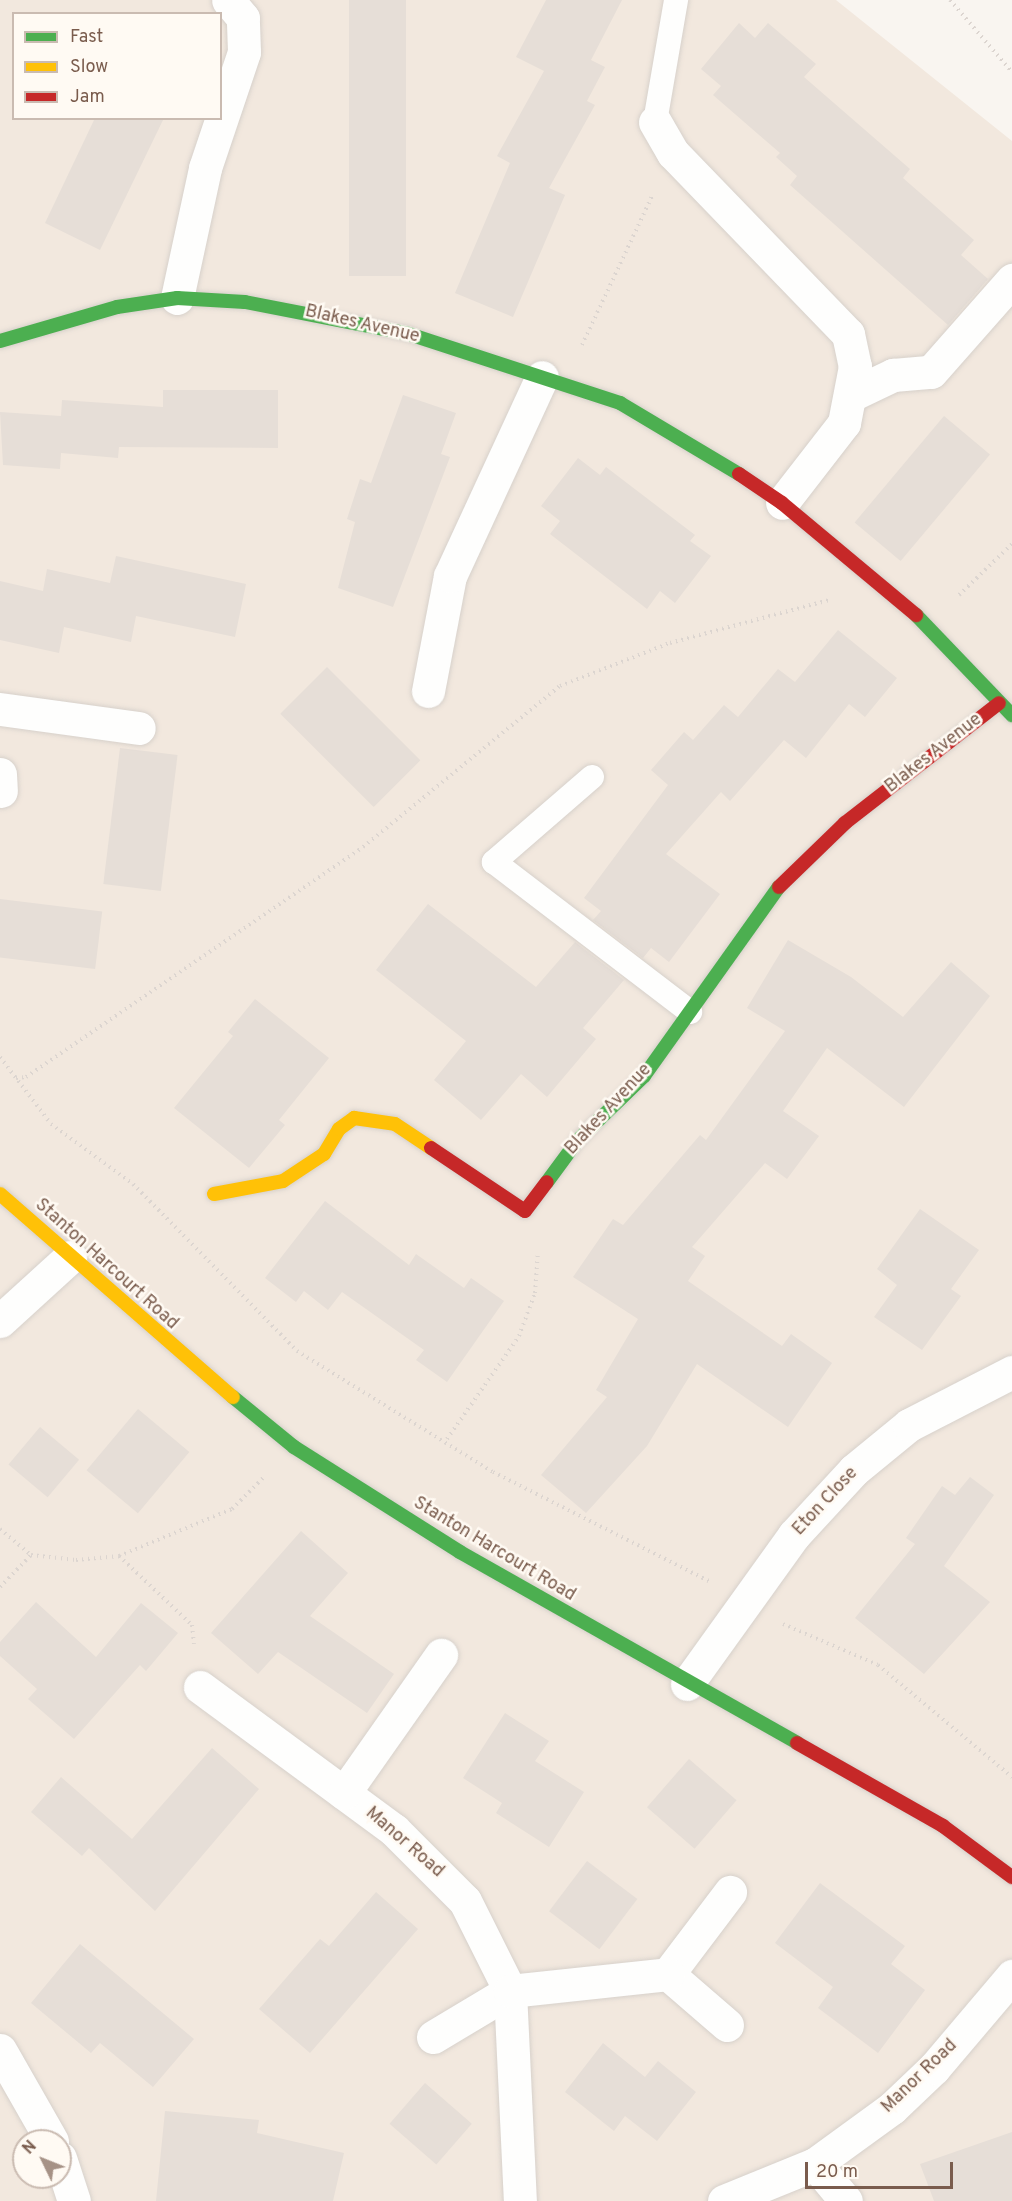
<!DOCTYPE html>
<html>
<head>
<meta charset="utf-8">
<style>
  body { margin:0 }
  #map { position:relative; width:1012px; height:2201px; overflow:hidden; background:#f9f5f0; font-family:Overpass,sans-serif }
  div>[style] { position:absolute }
  .residential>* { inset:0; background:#f2e8de }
  .building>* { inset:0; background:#e6ded7; transform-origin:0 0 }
  .path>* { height:4px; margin-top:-2px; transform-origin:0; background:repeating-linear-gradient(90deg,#dcd5d0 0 1.5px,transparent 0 6px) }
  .roads { filter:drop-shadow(0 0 2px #d7d1cb) drop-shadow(0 0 2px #d7d1cb) }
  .lane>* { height:24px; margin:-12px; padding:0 12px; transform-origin:12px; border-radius:12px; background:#fefefd }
  .street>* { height:33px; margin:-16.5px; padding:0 16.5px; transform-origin:16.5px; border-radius:16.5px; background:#fefefd }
  .fast>* { height:14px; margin:-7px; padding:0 7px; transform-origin:7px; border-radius:7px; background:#4caf50 }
  .slow>* { height:14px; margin:-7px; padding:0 7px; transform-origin:7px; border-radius:7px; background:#ffc107 }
  .jam>* { height:14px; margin:-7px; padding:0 7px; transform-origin:7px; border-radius:7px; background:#c62828 }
  span { translate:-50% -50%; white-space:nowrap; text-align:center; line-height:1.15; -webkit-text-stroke:5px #fffaf3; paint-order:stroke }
  .street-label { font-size:18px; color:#7a5c4d }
  .legend { position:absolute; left:12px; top:12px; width:210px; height:108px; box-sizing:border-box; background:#fffaf3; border:2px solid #cabbb1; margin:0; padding:8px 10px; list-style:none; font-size:18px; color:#7a5c4d }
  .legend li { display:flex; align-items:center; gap:12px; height:30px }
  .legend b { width:30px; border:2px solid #cabbb1 }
  .north { position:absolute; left:12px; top:2129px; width:60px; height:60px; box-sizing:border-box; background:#fffaf3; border:2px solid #cabbb1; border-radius:50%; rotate:313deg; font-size:16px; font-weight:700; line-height:24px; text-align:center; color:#7a5c4d }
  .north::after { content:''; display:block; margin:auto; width:21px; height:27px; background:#a69286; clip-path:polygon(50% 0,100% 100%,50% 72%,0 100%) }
  .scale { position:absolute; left:805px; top:2162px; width:148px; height:27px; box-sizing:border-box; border:3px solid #7a5c4d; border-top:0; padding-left:8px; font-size:18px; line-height:21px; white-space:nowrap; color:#7a5c4d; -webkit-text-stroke:4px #fffaf3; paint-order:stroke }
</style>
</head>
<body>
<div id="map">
  <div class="residential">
    <div style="clip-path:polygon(evenodd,0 0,836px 0,1012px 141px,1012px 2201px,0 2201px,0 0,14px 14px,220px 14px,220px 118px,14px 118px,14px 14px,0 0,24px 2141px,60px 2141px,60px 2177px,24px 2177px,24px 2141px)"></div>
  </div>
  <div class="building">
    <div style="left:349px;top:0;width:57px;height:276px"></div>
    <div style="clip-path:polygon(546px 0,622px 0,591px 60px,605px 67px,587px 101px,595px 105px,549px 188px,565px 195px,513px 317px,455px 293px,510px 163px,497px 156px,544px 71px,516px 57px)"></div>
    <div style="clip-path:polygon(739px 23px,755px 38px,768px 23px,816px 64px,804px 77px,910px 169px,903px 178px,974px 240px,961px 255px,988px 279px,948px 325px,790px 185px,797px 176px,776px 157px,780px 153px,713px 95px,721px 86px,701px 69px)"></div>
    <div style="clip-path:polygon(95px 118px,164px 118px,100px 250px,45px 223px)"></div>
    <div style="clip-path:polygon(163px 390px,278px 390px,278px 448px,119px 447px,118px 458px,61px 453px,60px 469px,3px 465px,0 412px,61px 416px,62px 400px,163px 407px)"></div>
    <div style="clip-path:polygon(403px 395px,456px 413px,441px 454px,450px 457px,393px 607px,338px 588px,355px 522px,347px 519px,360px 479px,371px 483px)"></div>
    <div style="left:944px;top:416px;width:60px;height:139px;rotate:40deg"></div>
    <div style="clip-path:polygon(578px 458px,600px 475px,606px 467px,695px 535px,690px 541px,711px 556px,675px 603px,660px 591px,647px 609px,550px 534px,560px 521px,541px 506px)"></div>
    <div style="clip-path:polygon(116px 556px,246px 584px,235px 637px,136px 616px,131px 642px,64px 627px,59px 653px,0 640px,0 581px,43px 591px,47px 569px,110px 583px)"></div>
    <div style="clip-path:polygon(838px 630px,897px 678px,865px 717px,849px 704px,806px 758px,784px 740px,730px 801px,721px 792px,666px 854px,720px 894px,669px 962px,651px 948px,643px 958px,593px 920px,601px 911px,584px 898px,668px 785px,651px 770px,684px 732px,693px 740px,724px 705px,738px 717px,778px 669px,795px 682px)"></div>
    <div style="left:327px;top:667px;width:132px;height:66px;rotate:45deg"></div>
    <div style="left:120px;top:748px;width:58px;height:137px;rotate:7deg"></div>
    <div style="left:0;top:899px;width:103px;height:58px;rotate:7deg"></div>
    <div style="clip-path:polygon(428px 904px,536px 987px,575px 942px,624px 980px,583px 1028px,596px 1039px,547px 1097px,521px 1074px,481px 1120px,434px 1080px,466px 1041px,376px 970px)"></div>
    <div style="clip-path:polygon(788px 940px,851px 977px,903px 1017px,951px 962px,990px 996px,904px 1107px,827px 1048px,783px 1111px,819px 1136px,787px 1179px,765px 1163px,692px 1247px,705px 1256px,688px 1281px,782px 1346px,791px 1334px,832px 1363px,788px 1427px,697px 1364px,647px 1446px,586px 1513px,541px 1475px,607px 1397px,596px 1390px,638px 1319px,573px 1277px,613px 1219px,623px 1225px,700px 1135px,706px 1140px,785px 1031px,747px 1008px)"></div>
    <div style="clip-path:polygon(255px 999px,329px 1058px,279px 1120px,285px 1125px,249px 1168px,174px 1108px,233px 1036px,228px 1032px)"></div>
    <div style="clip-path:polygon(325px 1201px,409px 1265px,416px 1254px,464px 1288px,471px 1278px,504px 1301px,447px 1382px,416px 1360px,424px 1350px,342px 1292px,328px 1310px,304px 1291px,296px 1302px,265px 1278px)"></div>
    <div style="clip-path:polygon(920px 1209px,979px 1250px,951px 1289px,961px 1296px,922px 1350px,874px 1317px,897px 1285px,877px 1269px)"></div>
    <div style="left:138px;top:1409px;width:67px;height:80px;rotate:40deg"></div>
    <div style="left:40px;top:1427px;width:51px;height:49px;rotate:40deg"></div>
    <div style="clip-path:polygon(970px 1477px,994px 1495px,944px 1566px,990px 1602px,924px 1674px,855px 1618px,915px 1544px,906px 1538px,942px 1486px,955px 1495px)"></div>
    <div style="clip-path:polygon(301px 1531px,348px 1573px,310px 1616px,394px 1674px,367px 1713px,278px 1652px,258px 1674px,211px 1633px)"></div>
    <div style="clip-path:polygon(36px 1602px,96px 1657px,141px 1603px,178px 1633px,146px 1671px,140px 1665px,74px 1739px,28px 1699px,37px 1689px,0 1656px,0 1642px)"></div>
    <div style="clip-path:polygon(505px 1713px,549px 1741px,535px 1761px,584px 1792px,549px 1847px,496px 1813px,502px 1803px,463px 1778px)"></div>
    <div style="clip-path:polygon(212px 1748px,259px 1789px,155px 1911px,89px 1848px,82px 1856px,31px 1812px,61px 1777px,132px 1839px)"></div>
    <div style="left:689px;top:1759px;width:63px;height:64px;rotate:41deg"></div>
    <div style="left:587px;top:1861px;width:63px;height:63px;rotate:37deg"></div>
    <div style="clip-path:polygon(820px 1883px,905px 1946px,891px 1964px,925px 1990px,878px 2053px,818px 2008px,833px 1987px,775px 1943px)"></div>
    <div style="clip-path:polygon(376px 1892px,418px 1929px,310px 2053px,259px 2009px,320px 1939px,329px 1946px)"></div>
    <div style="clip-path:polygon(80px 1944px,194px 2039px,153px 2087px,100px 2043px,91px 2053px,31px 2003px)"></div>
    <div style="clip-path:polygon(603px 2043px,645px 2077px,658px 2061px,696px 2092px,657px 2141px,625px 2116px,614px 2131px,565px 2092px)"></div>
    <div style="left:425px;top:2083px;width:62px;height:54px;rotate:41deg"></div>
    <div style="clip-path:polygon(165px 2111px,259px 2120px,257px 2133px,344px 2153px,333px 2201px,156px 2201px)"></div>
    <div style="clip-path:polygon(1012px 2132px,1012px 2201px,934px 2201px,920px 2164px)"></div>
  </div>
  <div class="path">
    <div style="left:950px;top:0;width:95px;rotate:49.3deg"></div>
    <div style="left:582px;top:345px;width:167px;rotate:-64.8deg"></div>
    <div style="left:959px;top:595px;width:74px;rotate:-43.9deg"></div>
    <div style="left:0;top:1057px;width:84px;rotate:52.7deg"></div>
    <div style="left:51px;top:1124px;width:102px;rotate:36.2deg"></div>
    <div style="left:133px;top:1184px;width:234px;rotate:45.5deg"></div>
    <div style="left:297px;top:1351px;width:230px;rotate:31.7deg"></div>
    <div style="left:493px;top:1472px;width:242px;rotate:26.8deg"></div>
    <div style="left:16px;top:1078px;width:10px;rotate:-6deg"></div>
    <div style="left:26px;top:1077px;width:408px;rotate:-34.3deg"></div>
    <div style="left:363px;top:847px;width:254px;rotate:-39.3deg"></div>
    <div style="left:560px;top:686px;width:118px;rotate:-21.4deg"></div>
    <div style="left:670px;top:643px;width:165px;rotate:-15.1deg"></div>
    <div style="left:447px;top:1439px;width:126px;rotate:-55deg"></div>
    <div style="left:519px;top:1336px;width:46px;rotate:-69.6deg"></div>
    <div style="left:535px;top:1293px;width:41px;rotate:-85.8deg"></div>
    <div style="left:0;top:1529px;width:40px;rotate:40deg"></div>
    <div style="left:31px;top:1555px;width:45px;rotate:6.3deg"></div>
    <div style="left:76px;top:1560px;width:43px;rotate:-5.3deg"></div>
    <div style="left:119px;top:1556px;width:122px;rotate:-22.6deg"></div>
    <div style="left:232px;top:1509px;width:45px;rotate:-45deg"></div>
    <div style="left:119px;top:1556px;width:100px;rotate:43.4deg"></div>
    <div style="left:192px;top:1625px;width:19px;rotate:84deg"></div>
    <div style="left:0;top:1587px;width:45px;rotate:-45.9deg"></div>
    <div style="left:783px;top:1624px;width:103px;rotate:23.3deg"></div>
    <div style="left:878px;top:1665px;width:175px;rotate:39.9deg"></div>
  </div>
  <div class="roads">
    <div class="lane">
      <div style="left:655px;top:122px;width:124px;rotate:-80.2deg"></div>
      <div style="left:592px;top:777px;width:130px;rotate:139.1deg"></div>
      <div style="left:494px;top:862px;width:247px;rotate:37.4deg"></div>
    </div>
    <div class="street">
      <div style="left:655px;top:122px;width:36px;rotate:60deg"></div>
      <div style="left:673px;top:153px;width:252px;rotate:46deg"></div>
      <div style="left:848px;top:334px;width:33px;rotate:78deg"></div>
      <div style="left:855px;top:366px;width:58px;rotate:100.9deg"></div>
      <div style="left:844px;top:423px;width:101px;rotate:127.8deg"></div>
      <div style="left:177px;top:298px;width:133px;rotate:-77.8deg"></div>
      <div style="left:205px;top:168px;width:122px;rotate:-71.4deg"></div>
      <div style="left:244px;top:52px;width:34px;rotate:-92deg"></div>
      <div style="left:243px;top:18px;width:23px;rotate:-130deg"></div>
      <div style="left:851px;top:395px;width:47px;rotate:-25.5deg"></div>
      <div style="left:893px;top:375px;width:38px;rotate:-5deg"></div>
      <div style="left:931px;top:372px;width:123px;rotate:-48.6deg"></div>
      <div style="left:428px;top:691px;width:117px;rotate:-79.2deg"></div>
      <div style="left:450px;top:576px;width:219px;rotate:-65.2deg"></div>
      <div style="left:0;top:709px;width:140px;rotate:7.8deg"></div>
      <div style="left:0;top:774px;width:17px;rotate:87deg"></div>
      <div style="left:0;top:1321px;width:95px;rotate:-42.4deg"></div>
      <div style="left:687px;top:1684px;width:183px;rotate:-54.3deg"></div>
      <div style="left:794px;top:1535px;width:88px;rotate:-47.3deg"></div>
      <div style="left:854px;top:1470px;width:71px;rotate:-39.3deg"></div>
      <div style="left:909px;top:1425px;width:116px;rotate:-27.2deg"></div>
      <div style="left:200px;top:1687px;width:241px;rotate:36.4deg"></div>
      <div style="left:394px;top:1830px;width:100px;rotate:45deg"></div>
      <div style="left:465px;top:1901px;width:101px;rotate:63.4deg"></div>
      <div style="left:510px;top:1991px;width:210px;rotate:87.3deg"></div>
      <div style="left:344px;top:1793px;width:169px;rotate:-54.9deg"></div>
      <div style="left:727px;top:2025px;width:78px;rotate:-139.2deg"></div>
      <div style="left:668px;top:1974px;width:103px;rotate:-52.9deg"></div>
      <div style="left:433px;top:2037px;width:90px;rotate:-30.9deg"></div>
      <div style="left:510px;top:1991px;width:159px;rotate:-6.1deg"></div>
      <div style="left:0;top:2050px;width:105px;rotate:60.3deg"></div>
      <div style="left:60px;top:2158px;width:45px;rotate:72deg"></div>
      <div style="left:815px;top:2164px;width:48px;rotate:50deg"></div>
      <div style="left:724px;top:2201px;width:98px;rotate:-22.1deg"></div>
      <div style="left:815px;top:2164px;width:95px;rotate:-36deg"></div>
      <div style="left:892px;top:2108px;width:58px;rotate:-43.6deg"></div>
      <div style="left:934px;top:2068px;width:121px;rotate:-49.7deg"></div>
    </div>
    <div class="fast">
      <div style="left:0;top:341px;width:122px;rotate:-16.2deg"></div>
      <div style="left:117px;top:307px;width:61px;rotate:-8.5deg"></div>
      <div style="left:177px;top:298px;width:68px;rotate:3.4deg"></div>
      <div style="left:245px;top:302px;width:167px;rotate:11deg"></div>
      <div style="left:409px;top:334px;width:222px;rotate:18.1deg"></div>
      <div style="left:620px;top:403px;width:139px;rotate:30.8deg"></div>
      <div style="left:916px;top:615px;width:139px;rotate:46.2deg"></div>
      <div style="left:547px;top:1182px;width:52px;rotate:-53.6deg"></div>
      <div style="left:578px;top:1140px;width:92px;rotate:-44.1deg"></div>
      <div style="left:644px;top:1076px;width:232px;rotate:-54.5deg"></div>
      <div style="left:233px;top:1397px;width:79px;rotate:39.3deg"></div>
      <div style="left:294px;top:1447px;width:196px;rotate:32.3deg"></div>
      <div style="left:460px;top:1552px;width:387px;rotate:29.5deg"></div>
    </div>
    <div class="slow">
      <div style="left:0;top:1194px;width:309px;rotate:41.1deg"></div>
      <div style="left:214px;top:1194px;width:70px;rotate:-10.7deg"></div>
      <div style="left:283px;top:1181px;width:49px;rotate:-33.4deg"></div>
      <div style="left:324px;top:1154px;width:29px;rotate:-59deg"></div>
      <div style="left:339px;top:1129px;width:19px;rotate:-36deg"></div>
      <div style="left:354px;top:1118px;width:41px;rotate:8.3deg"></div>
      <div style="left:395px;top:1124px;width:43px;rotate:33.7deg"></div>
    </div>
    <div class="jam">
      <div style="left:739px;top:474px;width:52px;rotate:34deg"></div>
      <div style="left:782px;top:503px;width:175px;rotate:39.9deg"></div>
      <div style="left:779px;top:887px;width:92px;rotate:-44.1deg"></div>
      <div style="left:845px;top:823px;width:195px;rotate:-37.9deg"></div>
      <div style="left:431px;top:1148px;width:113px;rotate:33.8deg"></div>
      <div style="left:525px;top:1211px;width:36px;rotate:-53deg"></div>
      <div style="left:797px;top:1743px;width:168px;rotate:29.6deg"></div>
      <div style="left:943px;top:1826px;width:86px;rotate:36.5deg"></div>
    </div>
  </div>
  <div class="street-label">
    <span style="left:362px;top:325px;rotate:13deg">Blakes Avenue</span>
    <span style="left:934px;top:754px;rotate:-38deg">Blakes Avenue</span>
    <span style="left:609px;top:1110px;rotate:-47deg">Blakes Avenue</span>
    <span style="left:106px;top:1265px;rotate:42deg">Stanton Harcourt Road</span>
    <span style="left:826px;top:1502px;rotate:-47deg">Eton Close</span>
    <span style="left:494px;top:1550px;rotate:31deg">Stanton Harcourt Road</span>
    <span style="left:404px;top:1843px;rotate:41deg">Manor Road</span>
    <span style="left:920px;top:2077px;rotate:-44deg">Manor Road</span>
  </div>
  <ul class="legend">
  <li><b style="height:8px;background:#4caf50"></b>Fast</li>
  <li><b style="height:8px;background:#ffc107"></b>Slow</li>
  <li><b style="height:8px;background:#c62828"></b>Jam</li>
  </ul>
  <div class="north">N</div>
  <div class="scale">20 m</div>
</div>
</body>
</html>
